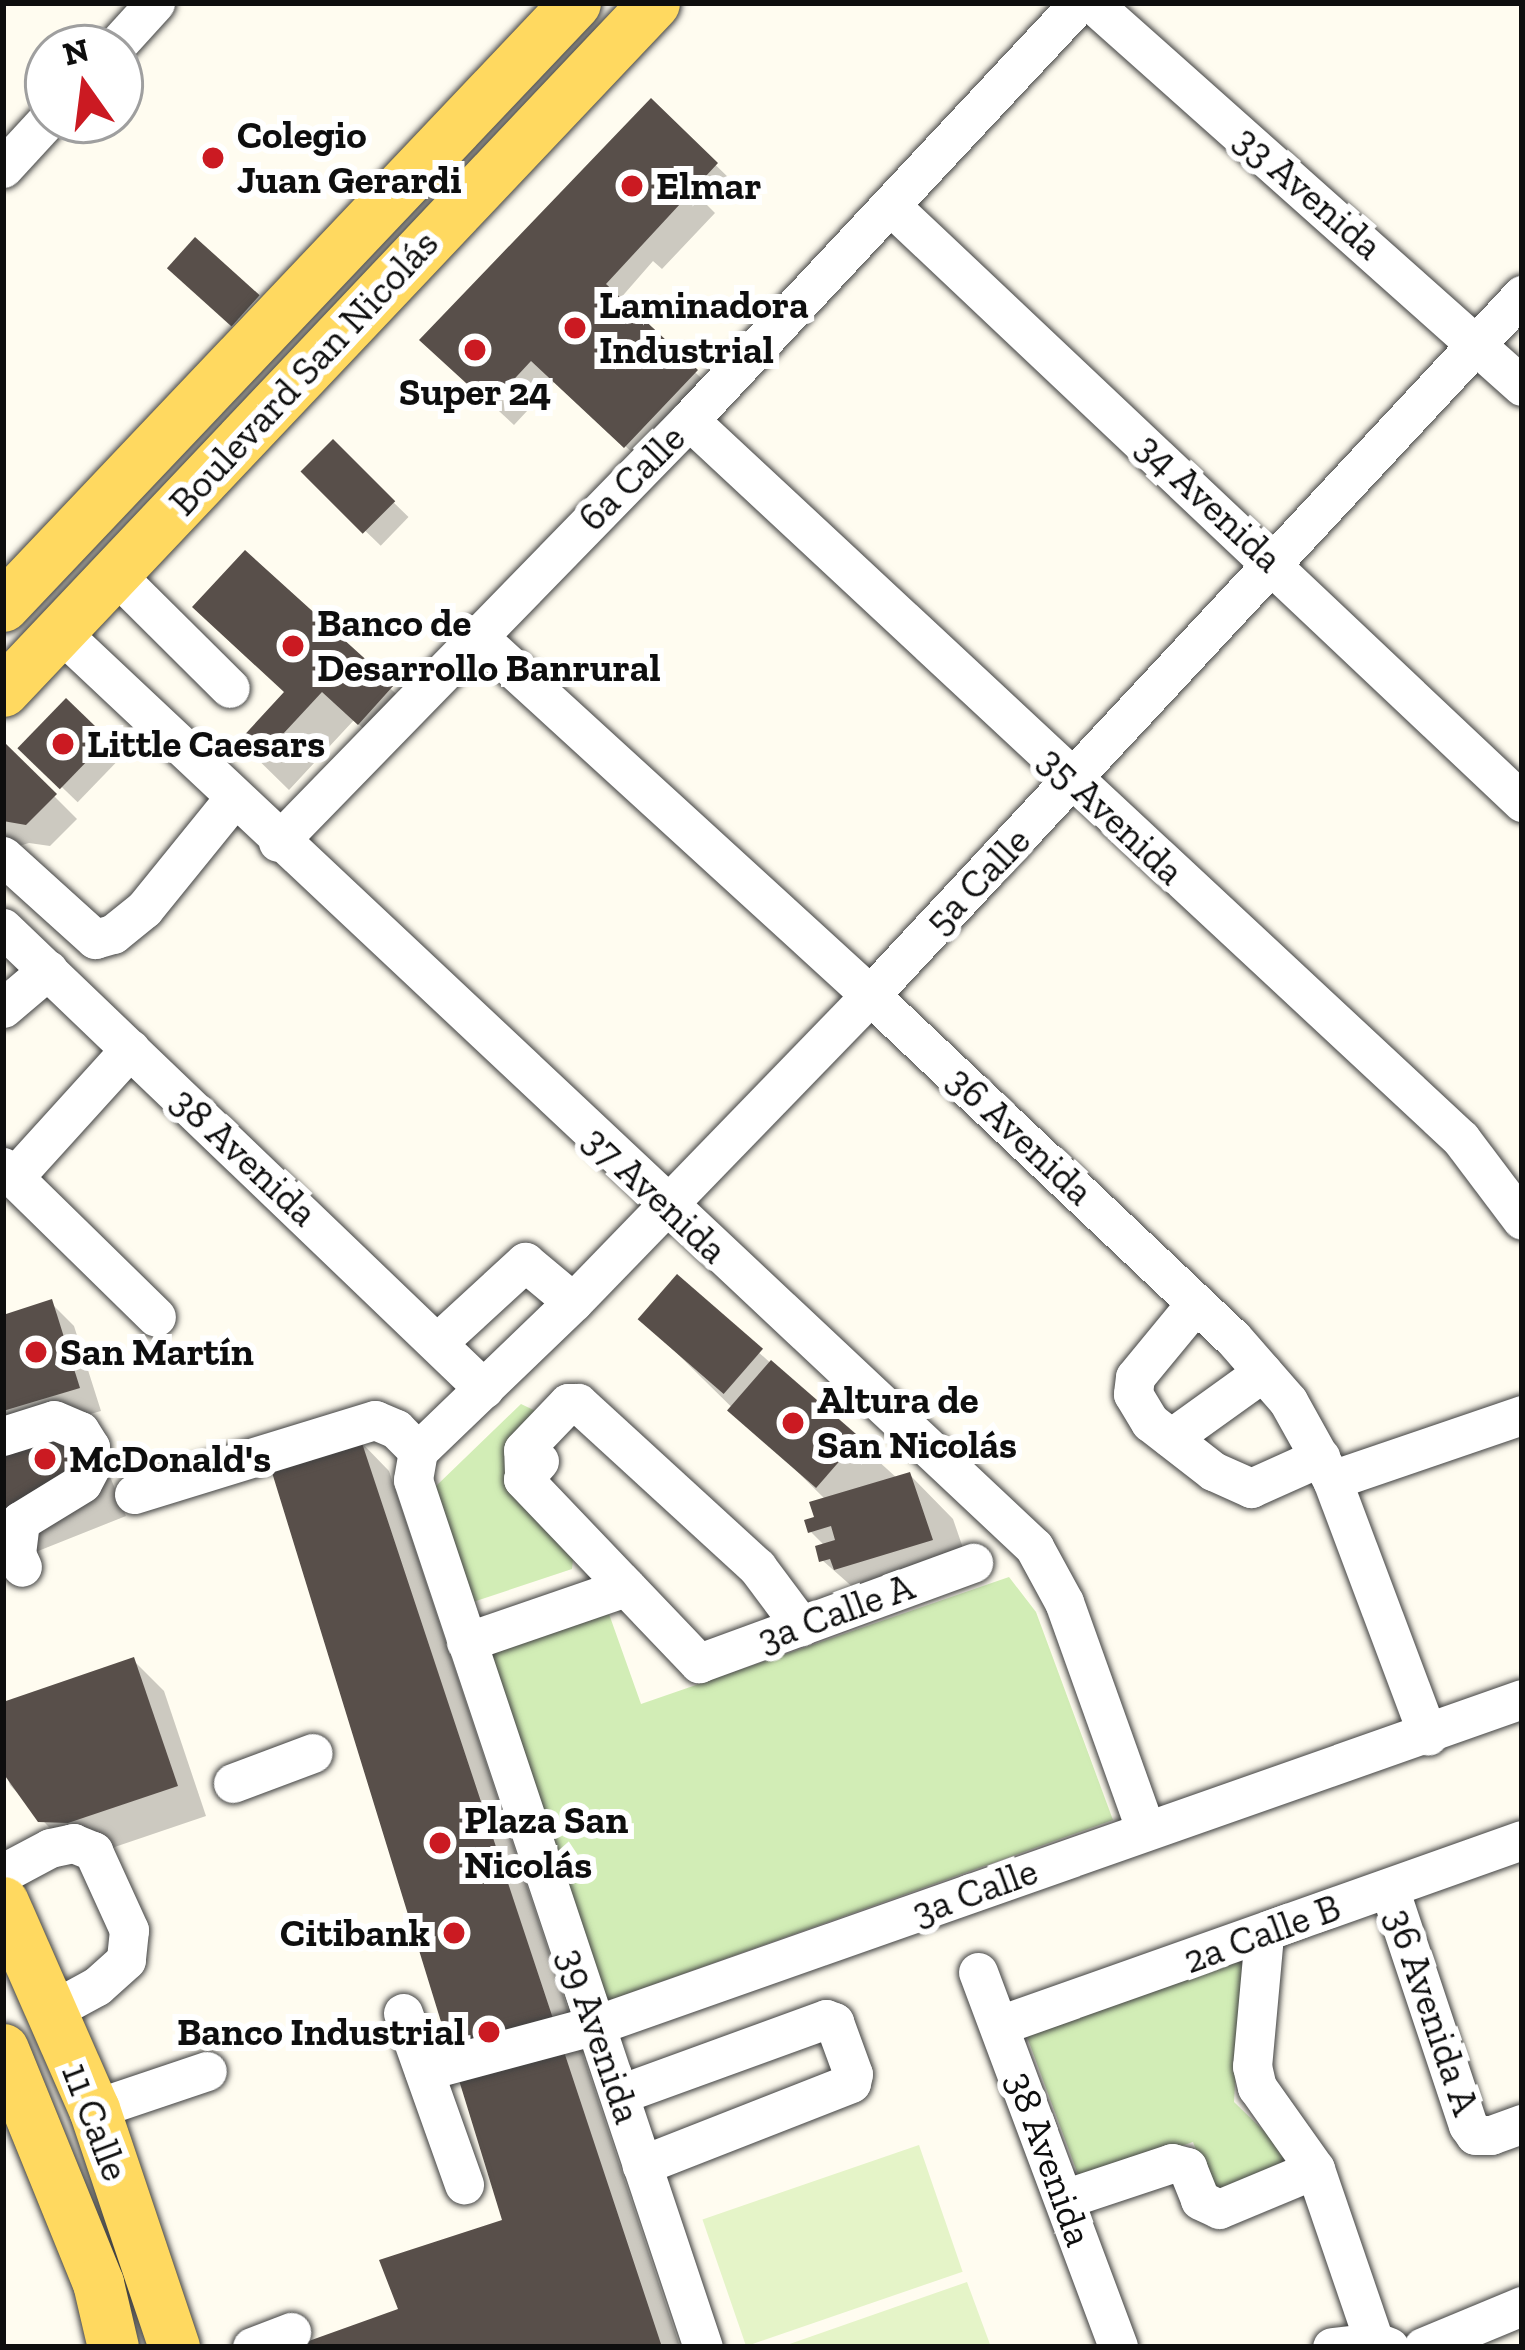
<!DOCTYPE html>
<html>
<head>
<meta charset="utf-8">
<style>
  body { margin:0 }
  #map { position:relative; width:1525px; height:2350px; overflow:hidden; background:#fffcf0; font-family:"Zilla Slab",serif }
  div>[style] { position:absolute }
  .green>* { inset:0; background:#d2edb6 }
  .pitch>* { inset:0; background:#e5f4c8; transform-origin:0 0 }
  .shadow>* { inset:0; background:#0003; transform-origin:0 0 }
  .building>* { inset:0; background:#584f4a; transform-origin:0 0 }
  .roads { filter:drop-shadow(0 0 3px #414141) drop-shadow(0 0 3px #414141) }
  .minor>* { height:39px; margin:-19.5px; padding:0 19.5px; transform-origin:19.5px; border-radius:19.5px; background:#fff }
  .major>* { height:51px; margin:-25.5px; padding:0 25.5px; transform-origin:25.5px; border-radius:25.5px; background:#ffd960 }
  .dots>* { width:33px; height:33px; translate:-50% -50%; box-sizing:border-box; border:6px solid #fff; border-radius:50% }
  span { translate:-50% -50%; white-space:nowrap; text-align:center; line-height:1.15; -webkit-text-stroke:12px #fff; paint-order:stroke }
  .poi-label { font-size:39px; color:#0e0e0e; font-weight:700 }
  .left { translate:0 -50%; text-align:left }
  .right { translate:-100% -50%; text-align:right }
  .street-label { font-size:39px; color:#0e0e0e }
  .frame { position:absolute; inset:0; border:6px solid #0e0e0e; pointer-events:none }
  .north { position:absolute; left:24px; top:24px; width:120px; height:120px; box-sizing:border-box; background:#fff; border:3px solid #9f9f9f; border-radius:50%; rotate:346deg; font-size:33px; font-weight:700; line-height:48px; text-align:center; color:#0e0e0e }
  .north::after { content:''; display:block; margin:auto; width:42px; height:54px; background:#cb1a22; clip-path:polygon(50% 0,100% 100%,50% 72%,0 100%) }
</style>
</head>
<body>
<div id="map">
  <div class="green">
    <div style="clip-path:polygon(521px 1404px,542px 1414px,519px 1441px,574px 1550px,572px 1569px,473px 1602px,435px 1487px)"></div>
    <div style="clip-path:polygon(1009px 1577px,1036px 1612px,1113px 1820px,607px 2001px,486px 1655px,609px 1614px,641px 1704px)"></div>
    <div style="clip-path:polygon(1242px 1961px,1234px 2102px,1296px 2162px,1213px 2192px,1193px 2142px,1080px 2180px,1026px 2034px)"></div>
  </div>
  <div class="pitch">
    <div style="left:919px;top:2145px;width:134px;height:229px;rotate:71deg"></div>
    <div style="clip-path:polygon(967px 2282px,991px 2347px,781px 2347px)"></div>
  </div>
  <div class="shadow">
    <div style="clip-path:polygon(651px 102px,731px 180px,707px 205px,715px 213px,662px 269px,653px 261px,619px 300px,718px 394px,649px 468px,555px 381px,514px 425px,446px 362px)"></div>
    <div style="left:333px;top:444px;width:105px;height:40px;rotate:44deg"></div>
    <div style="clip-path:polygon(246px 554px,422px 718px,390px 753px,354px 720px,289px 790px,241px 743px,287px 693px)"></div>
    <div style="left:66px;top:702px;width:78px;height:64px;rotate:44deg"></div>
    <div style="clip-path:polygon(4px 746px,77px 819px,50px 846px,29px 843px,12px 848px,3px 841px)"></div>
    <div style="clip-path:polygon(677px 1278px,898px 1479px,910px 1475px,953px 1519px,975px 1583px,881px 1612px,822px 1560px,825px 1546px,811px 1532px,826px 1500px,641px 1318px)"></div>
    <div style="clip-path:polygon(51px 1303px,74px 1326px,101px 1411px,73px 1419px,96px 1442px,126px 1516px,3px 1565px,3px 1318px)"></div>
    <div style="clip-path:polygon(359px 1440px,389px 1471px,680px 2347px,299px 2347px,402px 2311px,506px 2222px)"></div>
    <div style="clip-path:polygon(133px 1660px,164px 1691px,206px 1816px,100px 1852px,71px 1851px,10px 1785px,3px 1764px,3px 1705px)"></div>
  </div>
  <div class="building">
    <div style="clip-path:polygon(651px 98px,718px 163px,606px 284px,698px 370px,624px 448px,531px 361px,490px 405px,419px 340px)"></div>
    <div style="left:195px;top:237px;width:87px;height:42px;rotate:42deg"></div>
    <div style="left:333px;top:439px;width:88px;height:46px;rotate:45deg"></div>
    <div style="clip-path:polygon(245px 550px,394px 685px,358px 725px,322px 692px,257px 762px,237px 743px,284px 692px,192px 607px)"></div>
    <div style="left:66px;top:698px;width:59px;height:70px;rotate:44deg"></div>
    <div style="clip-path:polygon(3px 741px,57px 794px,26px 825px,3px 821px)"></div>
    <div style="left:677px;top:1274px;width:114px;height:60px;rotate:41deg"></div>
    <div style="clip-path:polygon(52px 1299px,80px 1388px,3px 1411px,3px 1315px)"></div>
    <div style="left:771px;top:1360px;width:118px;height:67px;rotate:41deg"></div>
    <div style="clip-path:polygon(66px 1408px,98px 1486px,3px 1524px,3px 1433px)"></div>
    <div style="clip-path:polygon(360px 1437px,662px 2347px,292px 2347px,398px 2309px,379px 2260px,502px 2220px,270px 1466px)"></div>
    <div style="clip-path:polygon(910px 1472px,933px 1540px,834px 1570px,830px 1559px,819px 1562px,815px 1546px,835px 1540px,831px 1526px,808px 1533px,804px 1520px,814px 1517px,809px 1502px)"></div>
    <div style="clip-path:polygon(134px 1657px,178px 1786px,68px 1823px,38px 1822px,3px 1773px,3px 1702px)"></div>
  </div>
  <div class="roads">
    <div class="minor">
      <div style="left:1092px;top:3px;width:576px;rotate:41.69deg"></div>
      <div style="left:114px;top:48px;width:61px;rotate:-47.7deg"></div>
      <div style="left:3px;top:168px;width:67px;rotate:-47.4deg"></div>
      <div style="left:892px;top:207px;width:867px;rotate:43.36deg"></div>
      <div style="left:689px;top:420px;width:1055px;rotate:42.96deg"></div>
      <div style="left:1461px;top:1139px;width:101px;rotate:53deg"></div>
      <div style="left:114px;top:573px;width:163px;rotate:44.8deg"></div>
      <div style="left:59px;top:631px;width:1338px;rotate:43.21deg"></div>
      <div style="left:1034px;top:1547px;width:63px;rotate:61.4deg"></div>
      <div style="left:1064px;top:1602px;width:240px;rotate:70.3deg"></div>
      <div style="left:475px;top:634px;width:535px;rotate:42.42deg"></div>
      <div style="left:870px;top:995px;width:499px;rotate:43.4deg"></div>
      <div style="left:1233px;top:1338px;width:84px;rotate:48.9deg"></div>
      <div style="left:1288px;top:1401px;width:90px;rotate:60.9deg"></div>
      <div style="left:1332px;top:1480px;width:273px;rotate:69.4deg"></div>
      <div style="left:278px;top:842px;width:589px;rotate:-45.76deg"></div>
      <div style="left:689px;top:420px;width:571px;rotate:-46.92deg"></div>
      <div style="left:3px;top:856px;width:124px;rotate:42.1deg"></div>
      <div style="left:95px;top:939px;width:19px;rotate:-16deg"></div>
      <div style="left:113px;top:934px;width:40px;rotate:-39deg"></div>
      <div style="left:144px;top:909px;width:141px;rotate:-51deg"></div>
      <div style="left:3px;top:928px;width:666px;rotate:43.78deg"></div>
      <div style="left:3px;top:1008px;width:59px;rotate:-40.2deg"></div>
      <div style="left:3px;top:1167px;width:214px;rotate:44.4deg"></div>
      <div style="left:14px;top:1177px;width:173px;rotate:-47.8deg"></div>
      <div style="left:1196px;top:1303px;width:96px;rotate:129.5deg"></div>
      <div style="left:1135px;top:1377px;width:17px;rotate:97deg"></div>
      <div style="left:1133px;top:1394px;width:33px;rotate:59deg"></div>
      <div style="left:1150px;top:1422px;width:80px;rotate:37.9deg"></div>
      <div style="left:1213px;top:1471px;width:42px;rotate:24.1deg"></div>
      <div style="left:1251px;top:1488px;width:76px;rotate:-24.2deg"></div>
      <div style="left:439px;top:1341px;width:117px;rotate:-42.6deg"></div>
      <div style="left:525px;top:1262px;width:62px;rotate:39.8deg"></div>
      <div style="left:3px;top:1436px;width:53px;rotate:-17.4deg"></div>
      <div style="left:54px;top:1420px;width:28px;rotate:23deg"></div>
      <div style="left:80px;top:1431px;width:19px;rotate:58deg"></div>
      <div style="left:90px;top:1447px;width:19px;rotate:87deg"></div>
      <div style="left:91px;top:1466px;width:19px;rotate:118deg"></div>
      <div style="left:82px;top:1483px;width:73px;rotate:148.5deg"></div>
      <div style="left:20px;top:1521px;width:33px;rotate:97deg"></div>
      <div style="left:16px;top:1554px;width:14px;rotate:65deg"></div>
      <div style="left:1171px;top:1438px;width:113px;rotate:-35.7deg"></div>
      <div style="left:418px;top:1451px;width:215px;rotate:-43.9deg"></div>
      <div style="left:573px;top:1302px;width:427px;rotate:-45.9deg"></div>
      <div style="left:870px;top:995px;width:957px;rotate:-47.03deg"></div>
      <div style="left:418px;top:1451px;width:29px;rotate:100deg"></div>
      <div style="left:413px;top:1480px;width:914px;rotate:71.51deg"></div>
      <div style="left:539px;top:1461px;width:24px;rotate:132deg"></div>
      <div style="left:523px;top:1479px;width:255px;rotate:46.3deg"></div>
      <div style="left:699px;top:1663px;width:292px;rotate:-20.1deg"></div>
      <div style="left:524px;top:1473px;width:23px;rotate:-92deg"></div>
      <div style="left:523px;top:1450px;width:65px;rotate:-46.2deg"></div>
      <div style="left:568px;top:1403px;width:10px"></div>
      <div style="left:578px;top:1403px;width:243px;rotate:42.5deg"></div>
      <div style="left:757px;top:1567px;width:74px;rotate:53.3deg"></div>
      <div style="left:1332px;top:1480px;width:201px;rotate:-18.9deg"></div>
      <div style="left:134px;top:1494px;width:252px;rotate:-17.1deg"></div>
      <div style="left:375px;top:1420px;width:23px;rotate:23deg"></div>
      <div style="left:396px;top:1429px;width:31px;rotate:45deg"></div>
      <div style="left:466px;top:1642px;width:169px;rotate:-19deg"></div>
      <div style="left:233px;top:1783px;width:85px;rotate:-20.6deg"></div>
      <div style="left:3px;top:1873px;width:53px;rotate:-28deg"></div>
      <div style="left:50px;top:1848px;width:24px;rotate:-12deg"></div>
      <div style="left:73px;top:1843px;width:22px;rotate:22deg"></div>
      <div style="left:93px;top:1851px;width:87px;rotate:65.5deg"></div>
      <div style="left:129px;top:1930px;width:30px;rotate:96deg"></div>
      <div style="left:126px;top:1960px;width:39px;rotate:138deg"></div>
      <div style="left:97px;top:1986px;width:52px;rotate:151.5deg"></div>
      <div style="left:1389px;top:1888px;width:250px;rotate:71.6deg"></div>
      <div style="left:1468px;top:2125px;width:12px;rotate:55deg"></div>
      <div style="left:1475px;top:2135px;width:16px"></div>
      <div style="left:1491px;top:2135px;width:33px;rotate:-20deg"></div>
      <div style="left:1264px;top:1935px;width:132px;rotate:95.2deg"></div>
      <div style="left:1252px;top:2066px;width:22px;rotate:77deg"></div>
      <div style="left:1257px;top:2087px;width:100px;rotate:54.7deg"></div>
      <div style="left:1315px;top:2169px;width:188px;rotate:71.1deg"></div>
      <div style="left:978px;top:1972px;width:400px;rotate:69.5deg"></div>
      <div style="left:403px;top:2013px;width:182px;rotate:70.4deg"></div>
      <div style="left:1000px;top:2025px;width:554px;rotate:-19.51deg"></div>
      <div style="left:424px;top:2071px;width:178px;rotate:-15deg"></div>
      <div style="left:596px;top:2025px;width:982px;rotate:-19.39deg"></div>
      <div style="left:620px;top:2094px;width:219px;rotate:-20deg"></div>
      <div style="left:826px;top:2019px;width:9px;rotate:21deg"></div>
      <div style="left:834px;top:2022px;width:55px;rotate:69.9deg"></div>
      <div style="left:853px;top:2074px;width:9px;rotate:103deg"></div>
      <div style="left:851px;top:2083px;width:225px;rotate:158.6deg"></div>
      <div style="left:94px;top:2109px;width:119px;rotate:-18.6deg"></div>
      <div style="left:1064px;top:2199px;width:114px;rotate:-18.4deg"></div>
      <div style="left:1172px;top:2163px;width:16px;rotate:15deg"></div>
      <div style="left:1187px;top:2167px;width:35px;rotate:68deg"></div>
      <div style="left:1200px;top:2200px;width:21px;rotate:25deg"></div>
      <div style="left:1219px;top:2209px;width:104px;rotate:-22.6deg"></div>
      <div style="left:252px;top:2347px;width:42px;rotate:-21deg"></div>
      <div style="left:1332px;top:2347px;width:44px;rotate:-6.5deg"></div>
      <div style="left:1376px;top:2342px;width:14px;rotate:21deg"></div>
      <div style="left:1423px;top:2347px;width:107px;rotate:-22.5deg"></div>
    </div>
    <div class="major">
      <div style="left:3px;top:606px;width:831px;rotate:-46.51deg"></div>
      <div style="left:3px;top:691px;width:947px;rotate:-46.58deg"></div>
      <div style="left:3px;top:1902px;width:226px;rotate:66.3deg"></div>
      <div style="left:94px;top:2109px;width:251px;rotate:71.4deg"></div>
      <div style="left:3px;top:2049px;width:253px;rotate:67.9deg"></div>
      <div style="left:98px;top:2283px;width:66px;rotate:76.8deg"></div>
    </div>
  </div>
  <div class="dots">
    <div style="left:213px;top:158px;background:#cb1a22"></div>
    <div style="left:632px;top:186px;background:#cb1a22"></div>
    <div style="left:575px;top:328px;background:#cb1a22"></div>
    <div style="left:475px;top:350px;background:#cb1a22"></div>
    <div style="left:293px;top:646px;background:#cb1a22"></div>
    <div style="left:63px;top:744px;background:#cb1a22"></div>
    <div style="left:36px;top:1352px;background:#cb1a22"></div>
    <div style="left:793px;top:1423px;background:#cb1a22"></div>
    <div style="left:45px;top:1459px;background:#cb1a22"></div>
    <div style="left:440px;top:1843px;background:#cb1a22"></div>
    <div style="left:454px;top:1933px;background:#cb1a22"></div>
    <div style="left:489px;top:2032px;background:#cb1a22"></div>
  </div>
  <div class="poi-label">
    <span class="left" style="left:237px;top:158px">Colegio<br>Juan Gerardi</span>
    <span class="left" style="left:656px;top:186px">Elmar</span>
    <span class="left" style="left:599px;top:328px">Laminadora<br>Industrial</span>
    <span style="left:475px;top:392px">Super 24</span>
    <span class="left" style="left:317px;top:646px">Banco de<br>Desarrollo Banrural</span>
    <span class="left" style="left:87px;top:744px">Little Caesars</span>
    <span class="left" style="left:60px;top:1352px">San Martín</span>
    <span class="left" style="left:817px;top:1423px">Altura de<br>San Nicolás</span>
    <span class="left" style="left:69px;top:1459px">McDonald's</span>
    <span class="left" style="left:464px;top:1843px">Plaza San<br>Nicolás</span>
    <span class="right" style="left:430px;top:1933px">Citibank</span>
    <span class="right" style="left:465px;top:2032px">Banco Industrial</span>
  </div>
  <div class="street-label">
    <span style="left:1308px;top:193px;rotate:41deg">33 Avenida</span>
    <span style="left:304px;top:373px;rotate:-47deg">Boulevard San Nicolás</span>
    <span style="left:632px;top:478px;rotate:-45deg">6a Calle</span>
    <span style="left:1209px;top:503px;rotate:43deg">34 Avenida</span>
    <span style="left:1111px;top:816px;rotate:43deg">35 Avenida</span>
    <span style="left:978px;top:881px;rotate:-46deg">5a Calle</span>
    <span style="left:1020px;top:1136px;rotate:43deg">36 Avenida</span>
    <span style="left:244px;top:1157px;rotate:43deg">38 Avenida</span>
    <span style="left:655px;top:1195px;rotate:43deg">37 Avenida</span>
    <span style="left:836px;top:1613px;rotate:-20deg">3a Calle A</span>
    <span style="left:975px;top:1892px;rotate:-20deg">3a Calle</span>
    <span style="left:1262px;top:1934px;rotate:-20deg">2a Calle B</span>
    <span style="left:1432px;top:2012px;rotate:71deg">36 Avenida A</span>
    <span style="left:599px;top:2036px;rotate:71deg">39 Avenida</span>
    <span style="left:95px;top:2122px;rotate:69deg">11 Calle</span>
    <span style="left:1049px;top:2159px;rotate:70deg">38 Avenida</span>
  </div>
  <div class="frame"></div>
  <div class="north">N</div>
</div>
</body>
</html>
